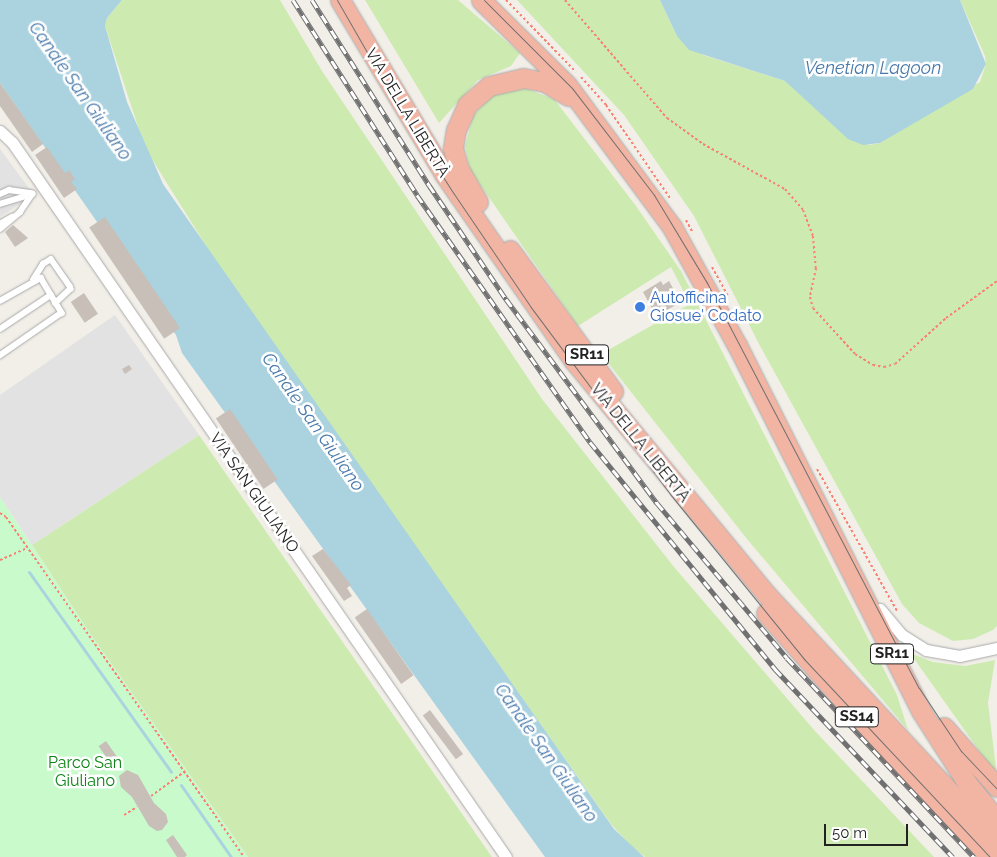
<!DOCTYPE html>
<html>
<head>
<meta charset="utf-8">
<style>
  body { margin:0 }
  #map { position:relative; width:997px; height:857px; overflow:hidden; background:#f2efe9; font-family:Raleway,sans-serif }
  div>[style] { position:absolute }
  .grass>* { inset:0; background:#cdebb0 }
  .park>* { inset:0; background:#c8facc }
  .parking>* { inset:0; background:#e2e2e2 }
  .water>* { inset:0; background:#aad3df }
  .stream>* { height:3px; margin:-1.5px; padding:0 1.5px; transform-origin:1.5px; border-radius:1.5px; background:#aad3df }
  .building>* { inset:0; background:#c7bfb8; transform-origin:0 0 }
  .path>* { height:2px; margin-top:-1px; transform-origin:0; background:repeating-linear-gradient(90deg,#fa8072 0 2.5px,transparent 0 5px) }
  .roads { filter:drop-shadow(0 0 1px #a9a9a9) drop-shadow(0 0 1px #a9a9a9) }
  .service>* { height:5.5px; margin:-2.75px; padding:0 2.75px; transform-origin:2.75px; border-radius:2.75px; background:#fff }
  .minor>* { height:11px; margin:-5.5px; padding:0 5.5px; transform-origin:5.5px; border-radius:5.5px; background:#fff }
  .trunk>* { height:19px; margin:-9.5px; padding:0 9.5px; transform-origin:9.5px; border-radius:9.5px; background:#f2b4a3 }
  .tram>* { height:1px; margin:-0.5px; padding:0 0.5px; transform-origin:0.5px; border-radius:0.5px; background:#707070 }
  .rail>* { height:5px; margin-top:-2.5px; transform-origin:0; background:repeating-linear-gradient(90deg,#fff 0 9px,#707070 0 18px); box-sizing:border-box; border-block:1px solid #707070 }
  .dots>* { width:14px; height:14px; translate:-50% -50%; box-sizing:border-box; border:2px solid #fff; border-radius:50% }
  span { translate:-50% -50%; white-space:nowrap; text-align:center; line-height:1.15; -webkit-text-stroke:5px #fff; paint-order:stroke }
  .shield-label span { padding:1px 4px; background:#fff; border:1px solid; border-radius:4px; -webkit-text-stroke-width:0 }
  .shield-label { font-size:15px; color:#222; font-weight:700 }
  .street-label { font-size:16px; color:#222 }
  .shop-label { font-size:16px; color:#366cbe }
  .left { translate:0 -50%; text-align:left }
  .park-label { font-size:16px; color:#0c8416 }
  .water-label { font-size:18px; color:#4a7aab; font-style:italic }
  .scale { position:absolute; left:824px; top:824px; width:84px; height:22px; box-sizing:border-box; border:2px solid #222; border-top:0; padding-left:6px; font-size:15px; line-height:18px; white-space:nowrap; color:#222; -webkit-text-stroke:4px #fff; paint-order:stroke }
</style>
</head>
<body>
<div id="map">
  <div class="grass">
    <div style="clip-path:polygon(122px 0,280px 0,322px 71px,542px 399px,674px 567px,815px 731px,934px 857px,645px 857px,629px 844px,611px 824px,223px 273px,145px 148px,105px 26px,107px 18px)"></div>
    <div style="clip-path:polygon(365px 0,458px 0,520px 53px,511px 66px,478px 80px,439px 123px)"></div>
    <div style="clip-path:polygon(517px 0,660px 0,677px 36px,703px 55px,785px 81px,869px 145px,880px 143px,980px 82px,986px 64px,985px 56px,960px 0,997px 0,997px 626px,993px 630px,973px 639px,953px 641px,919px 623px,902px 604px,759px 344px,694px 216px,624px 115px)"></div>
    <div style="clip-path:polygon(524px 88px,554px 99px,636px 206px,681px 271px,897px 695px,908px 730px,747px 539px,601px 354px,690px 304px,671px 267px,578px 326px,470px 170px,465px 146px,473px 116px,494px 93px)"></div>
    <div style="clip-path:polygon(199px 435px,492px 857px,248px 857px,91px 635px,32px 545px)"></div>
    <div style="clip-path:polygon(910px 653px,933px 662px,965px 666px,995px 660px,988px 703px,997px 776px)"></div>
  </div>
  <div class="park">
    <div style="clip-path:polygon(0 497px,91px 635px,248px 857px,0 857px)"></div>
  </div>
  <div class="parking">
    <div style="clip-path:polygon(0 149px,34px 195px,0 217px)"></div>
    <div style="clip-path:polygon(115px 315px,199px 435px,32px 545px,0 497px,0 395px)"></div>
  </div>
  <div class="water">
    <div style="clip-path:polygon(0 0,122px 0,107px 18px,105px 26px,127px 102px,163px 184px,614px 829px,644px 857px,545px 857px,182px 353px,176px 335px,0 83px)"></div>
    <div style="clip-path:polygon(660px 0,960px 0,986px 64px,973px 89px,880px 143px,863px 145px,848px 139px,785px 81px,689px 50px,677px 36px)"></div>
  </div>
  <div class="stream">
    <div style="left:29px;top:572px;width:245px;rotate:54.6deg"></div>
    <div style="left:181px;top:785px;width:88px;rotate:55.2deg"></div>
  </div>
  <div class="building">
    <div style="clip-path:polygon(0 83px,43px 144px,32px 152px,0 106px)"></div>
    <div style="clip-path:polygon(47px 147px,65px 173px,69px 170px,75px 179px,71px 182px,77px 189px,64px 198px,35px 155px)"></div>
    <div style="left:105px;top:217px;width:134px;height:19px;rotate:56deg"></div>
    <div style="clip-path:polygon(13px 225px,28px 238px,15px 247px,5px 232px)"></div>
    <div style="clip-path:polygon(661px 281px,663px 285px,669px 281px,679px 299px,674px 302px,676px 305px,656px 316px,643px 292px)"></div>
    <div style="left:84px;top:293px;width:25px;height:16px;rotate:56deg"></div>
    <div style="clip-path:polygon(129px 365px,132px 369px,125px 374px,122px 369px)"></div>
    <div style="left:230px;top:409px;width:85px;height:17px;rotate:56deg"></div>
    <div style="clip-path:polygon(323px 549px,351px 585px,347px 588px,352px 596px,344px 601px,312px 556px)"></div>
    <div style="left:367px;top:609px;width:81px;height:15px;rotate:55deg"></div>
    <div style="left:430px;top:710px;width:55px;height:9px;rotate:53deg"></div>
    <div style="left:106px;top:741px;width:24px;height:9px;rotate:55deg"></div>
    <div style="clip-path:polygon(127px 770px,138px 775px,154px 803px,166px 814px,168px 822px,162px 830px,157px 831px,149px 826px,132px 797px,121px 787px,119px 776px)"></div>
    <div style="clip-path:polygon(173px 835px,187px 855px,185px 857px,177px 857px,166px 840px)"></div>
  </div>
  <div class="path">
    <div style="left:506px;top:0;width:100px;rotate:45.8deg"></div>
    <div style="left:565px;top:0;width:156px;rotate:49.2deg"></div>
    <div style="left:667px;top:118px;width:44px;rotate:35.8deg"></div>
    <div style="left:703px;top:144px;width:94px;rotate:28.8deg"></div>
    <div style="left:785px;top:189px;width:28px;rotate:49deg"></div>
    <div style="left:803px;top:210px;width:28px;rotate:69deg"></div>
    <div style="left:813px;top:236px;width:32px;rotate:85deg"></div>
    <div style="left:816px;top:268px;width:30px;rotate:102deg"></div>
    <div style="left:810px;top:297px;width:11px;rotate:75deg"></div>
    <div style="left:813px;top:308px;width:62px;rotate:47.6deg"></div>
    <div style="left:855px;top:354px;width:21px;rotate:31deg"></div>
    <div style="left:873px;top:365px;width:11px;rotate:10deg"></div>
    <div style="left:884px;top:367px;width:11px;rotate:-15deg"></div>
    <div style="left:895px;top:364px;width:69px;rotate:-42deg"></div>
    <div style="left:946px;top:318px;width:63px;rotate:-36deg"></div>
    <div style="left:581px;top:77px;width:38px;rotate:48deg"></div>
    <div style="left:606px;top:105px;width:113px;rotate:55.5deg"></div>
    <div style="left:686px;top:220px;width:15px;rotate:62deg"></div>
    <div style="left:712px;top:267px;width:33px;rotate:61deg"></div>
    <div style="left:817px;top:469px;width:163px;rotate:60.6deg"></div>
    <div style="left:0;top:513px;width:7px;rotate:34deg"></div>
    <div style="left:6px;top:517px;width:415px;rotate:55deg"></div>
    <div style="left:0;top:560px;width:30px;rotate:-24deg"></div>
    <div style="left:151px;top:796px;width:41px;rotate:-36deg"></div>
    <div style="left:124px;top:815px;width:15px;rotate:-32deg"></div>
  </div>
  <div class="roads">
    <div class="service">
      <div style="left:0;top:194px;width:10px;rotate:-24deg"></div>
      <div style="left:9px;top:190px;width:21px;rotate:8deg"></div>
      <div style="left:0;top:204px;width:34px;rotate:-17deg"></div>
      <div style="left:0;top:224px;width:14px;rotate:-30deg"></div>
      <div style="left:0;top:229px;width:26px;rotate:-40deg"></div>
      <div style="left:20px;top:212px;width:22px;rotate:-56deg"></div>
      <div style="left:33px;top:280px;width:19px;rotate:-58deg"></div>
      <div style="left:43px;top:264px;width:9px;rotate:-32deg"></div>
      <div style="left:51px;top:259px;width:33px;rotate:55deg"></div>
      <div style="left:70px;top:286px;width:3px;rotate:72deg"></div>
      <div style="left:71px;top:289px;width:21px;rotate:137deg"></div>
      <div style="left:0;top:301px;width:47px;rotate:-29.3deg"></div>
      <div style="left:41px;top:278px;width:41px;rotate:59deg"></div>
      <div style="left:62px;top:313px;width:75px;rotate:145.3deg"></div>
      <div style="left:0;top:329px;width:61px;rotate:-33.7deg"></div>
    </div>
    <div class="minor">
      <div style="left:0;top:131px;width:16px;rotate:43deg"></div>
      <div style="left:12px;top:142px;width:869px;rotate:55.36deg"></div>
      <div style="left:880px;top:609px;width:34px;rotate:50deg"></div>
      <div style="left:902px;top:635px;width:28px;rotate:32deg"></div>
      <div style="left:926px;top:650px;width:34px;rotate:10deg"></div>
      <div style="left:959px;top:656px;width:39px;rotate:-12deg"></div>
    </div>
    <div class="trunk">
      <div style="left:340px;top:0;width:203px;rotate:59.1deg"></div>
      <div style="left:444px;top:174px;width:228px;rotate:55.2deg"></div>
      <div style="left:574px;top:361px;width:302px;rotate:50.5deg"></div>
      <div style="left:766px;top:594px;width:340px;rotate:47.1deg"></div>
      <div style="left:481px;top:0;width:121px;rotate:44.7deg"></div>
      <div style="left:567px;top:85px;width:177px;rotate:53.5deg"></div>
      <div style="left:672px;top:227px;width:135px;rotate:61.2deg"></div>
      <div style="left:737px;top:345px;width:410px;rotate:63.3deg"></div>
      <div style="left:921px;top:711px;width:85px;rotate:57.4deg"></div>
      <div style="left:967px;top:783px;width:48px;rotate:51deg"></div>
      <div style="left:478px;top:202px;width:38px;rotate:-120deg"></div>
      <div style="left:459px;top:169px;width:22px;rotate:-106deg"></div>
      <div style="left:453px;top:148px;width:18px;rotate:-81deg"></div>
      <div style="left:456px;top:130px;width:27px;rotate:-66deg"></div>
      <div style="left:467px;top:105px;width:29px;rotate:-41deg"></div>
      <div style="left:489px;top:86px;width:35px;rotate:-13deg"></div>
      <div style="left:523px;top:78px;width:22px;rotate:10deg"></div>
      <div style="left:545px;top:82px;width:27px;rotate:31deg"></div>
      <div style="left:510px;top:250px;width:175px;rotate:53.9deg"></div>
      <div style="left:766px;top:613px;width:187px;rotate:48.5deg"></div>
      <div style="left:890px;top:753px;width:144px;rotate:46.1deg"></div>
      <div style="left:944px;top:727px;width:80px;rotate:48.5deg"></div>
    </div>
  </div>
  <div class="tram">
    <div style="left:337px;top:0;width:125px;rotate:60.1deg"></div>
    <div style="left:399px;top:108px;width:102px;rotate:57.4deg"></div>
    <div style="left:454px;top:194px;width:135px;rotate:55.8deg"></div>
    <div style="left:530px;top:306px;width:234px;rotate:53.3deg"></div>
    <div style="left:670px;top:494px;width:213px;rotate:50.9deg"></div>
    <div style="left:804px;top:659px;width:272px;rotate:46.8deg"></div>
    <div style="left:484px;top:0;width:124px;rotate:45deg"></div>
    <div style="left:572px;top:88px;width:135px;rotate:52.5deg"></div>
    <div style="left:654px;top:195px;width:103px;rotate:58.9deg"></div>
    <div style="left:707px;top:283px;width:457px;rotate:62.4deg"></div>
    <div style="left:919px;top:688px;width:76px;rotate:56.3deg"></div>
    <div style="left:961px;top:751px;width:52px;rotate:46.5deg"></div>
  </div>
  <div class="rail">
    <div style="left:293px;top:0;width:231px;rotate:57.5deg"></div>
    <div style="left:417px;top:195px;width:302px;rotate:55deg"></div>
    <div style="left:590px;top:442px;width:293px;rotate:50.8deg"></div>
    <div style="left:775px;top:669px;width:259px;rotate:46.6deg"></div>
    <div style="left:312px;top:0;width:219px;rotate:57.7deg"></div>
    <div style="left:429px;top:185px;width:138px;rotate:56deg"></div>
    <div style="left:506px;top:299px;width:254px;rotate:53.5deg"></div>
    <div style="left:657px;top:503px;width:202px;rotate:50deg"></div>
    <div style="left:787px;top:658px;width:273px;rotate:46.8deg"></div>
  </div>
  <div class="dots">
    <div style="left:640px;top:307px;background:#3f7fe0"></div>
  </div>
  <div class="shield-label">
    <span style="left:587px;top:355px">SR11</span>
    <span style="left:892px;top:654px">SR11</span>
    <span style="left:857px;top:717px">SS14</span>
  </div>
  <div class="street-label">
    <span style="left:407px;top:113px;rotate:59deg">VIA DELLA LIBERTÀ</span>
    <span style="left:640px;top:443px;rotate:51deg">VIA DELLA LIBERTÀ</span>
    <span style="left:254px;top:493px;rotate:55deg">VIA SAN GIULIANO</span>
  </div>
  <div class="shop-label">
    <span class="left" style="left:650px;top:307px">Autofficina<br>Giosue' Codato</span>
  </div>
  <div class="park-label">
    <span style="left:85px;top:772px">Parco San<br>Giuliano</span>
  </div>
  <div class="water-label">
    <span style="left:873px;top:68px">Venetian Lagoon</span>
    <span style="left:80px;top:91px;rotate:55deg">Canale San Giuliano</span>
    <span style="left:313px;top:422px;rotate:55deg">Canale San Giuliano</span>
    <span style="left:546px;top:753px;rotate:55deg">Canale San Giuliano</span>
  </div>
  <div class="scale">50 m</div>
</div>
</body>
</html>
